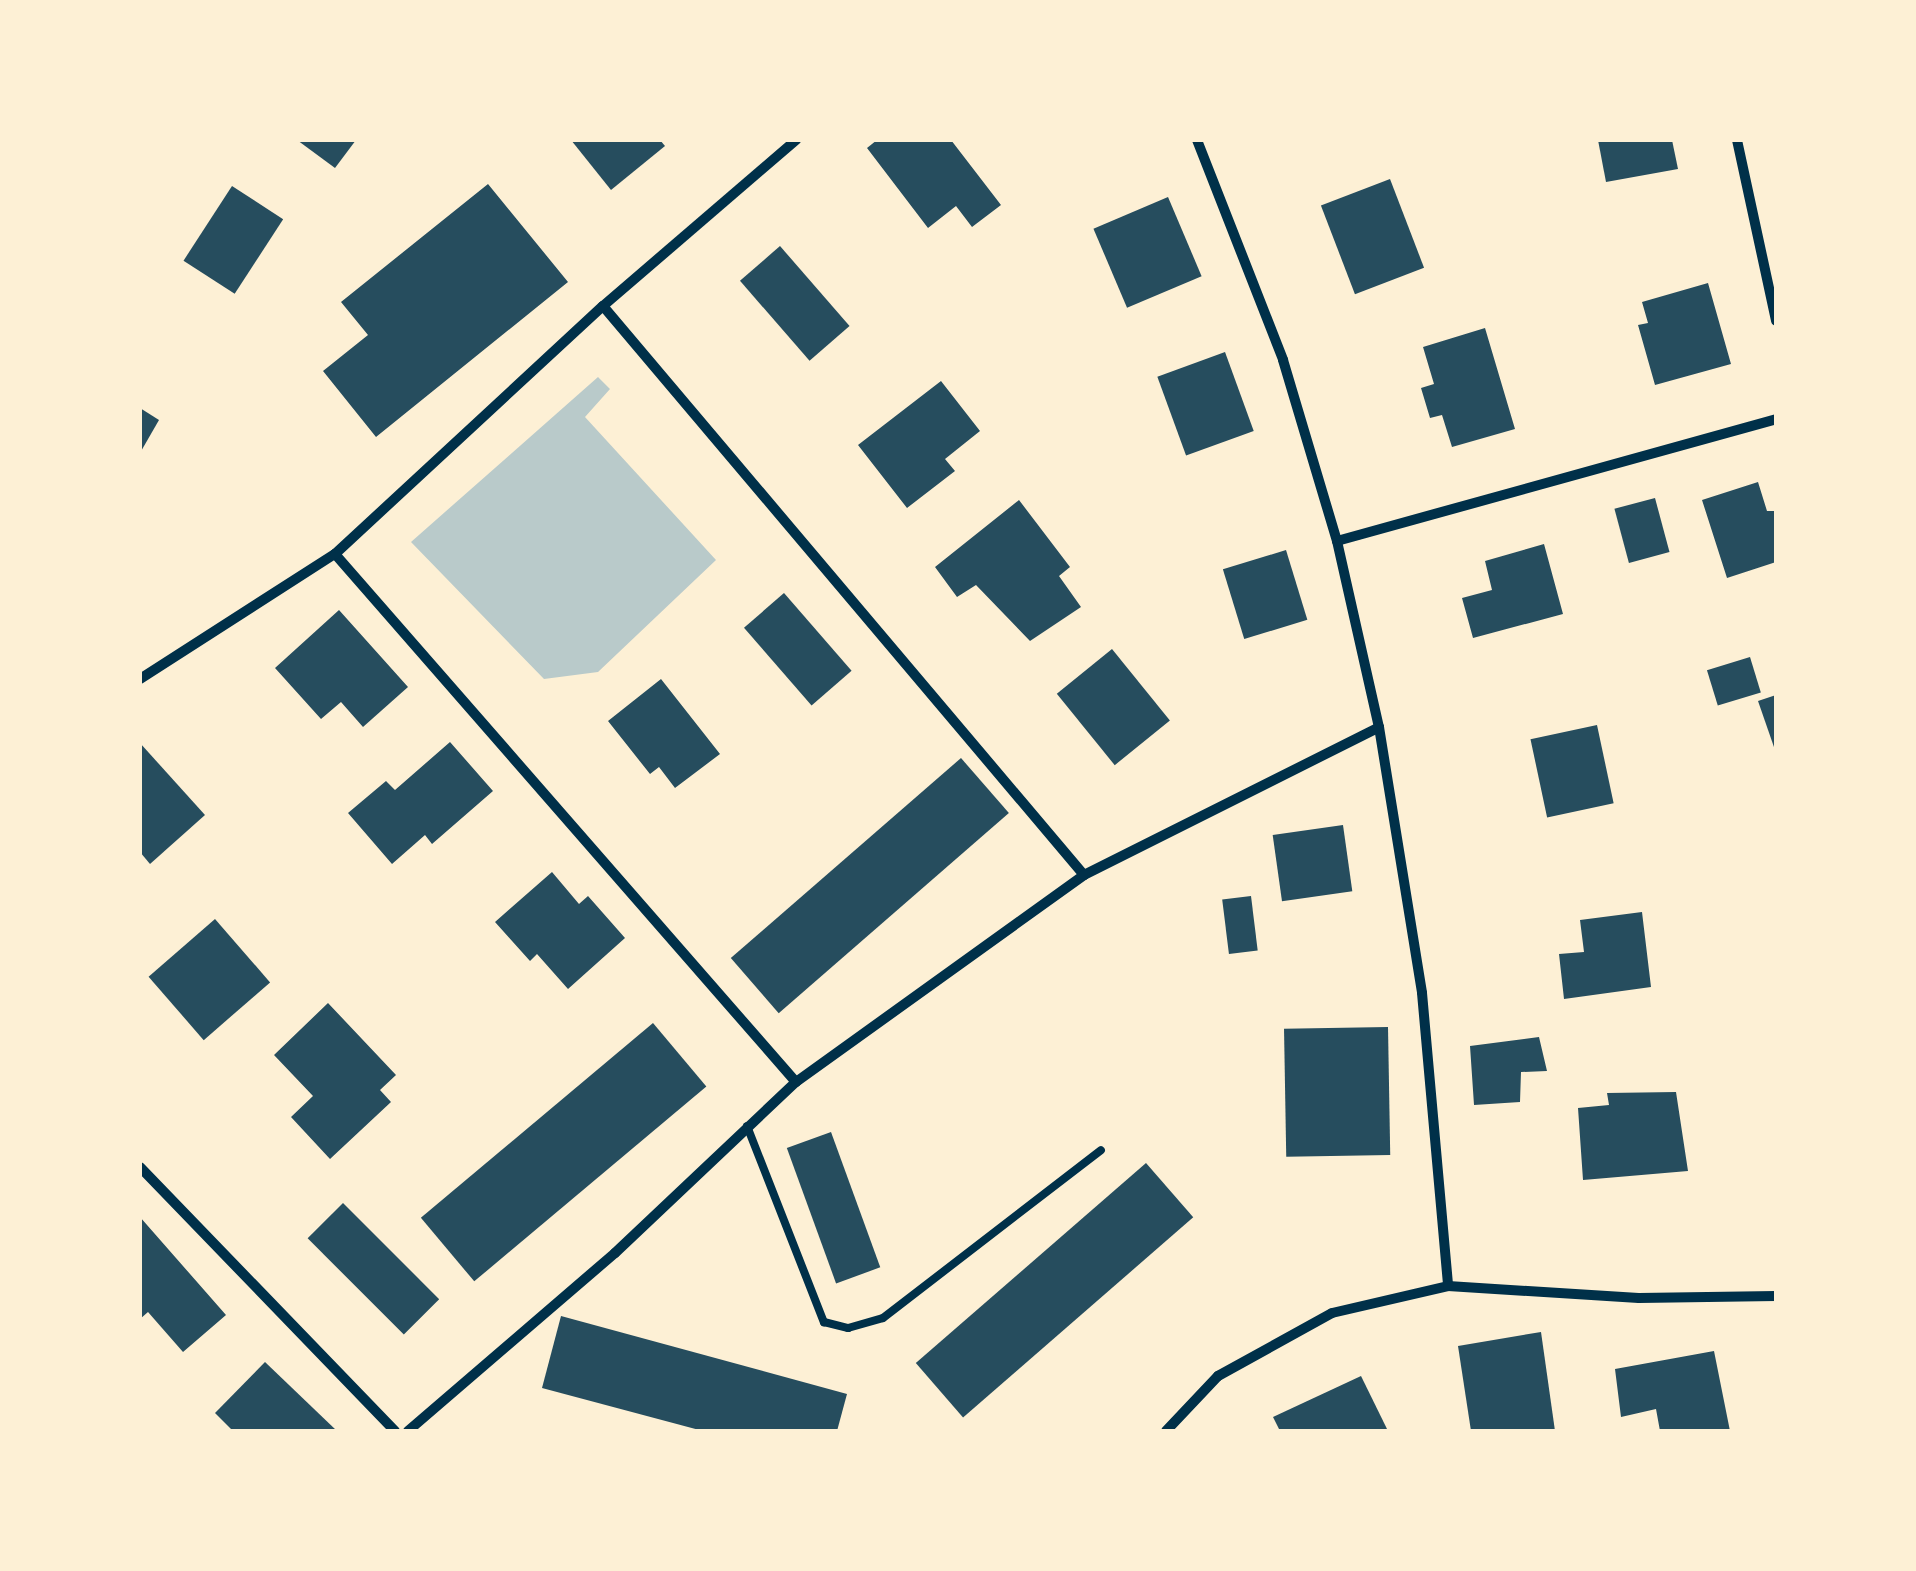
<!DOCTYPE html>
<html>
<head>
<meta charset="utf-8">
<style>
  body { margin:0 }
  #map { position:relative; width:1916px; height:1571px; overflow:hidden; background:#fdf0d5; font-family:Karla,sans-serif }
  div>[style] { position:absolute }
  .green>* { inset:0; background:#b9caca }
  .building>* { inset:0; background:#264d5e; transform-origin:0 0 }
  .service>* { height:8px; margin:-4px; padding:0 4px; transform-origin:4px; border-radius:4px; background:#003049 }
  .minor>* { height:10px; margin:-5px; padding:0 5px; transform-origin:5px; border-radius:5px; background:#003049 }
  span { translate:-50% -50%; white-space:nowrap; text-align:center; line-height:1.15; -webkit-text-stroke:8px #fdf0d5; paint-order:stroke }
  .frame { position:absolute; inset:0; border:142px solid #fdf0d5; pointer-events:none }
</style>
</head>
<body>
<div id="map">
  <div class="green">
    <div style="clip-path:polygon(598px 377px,610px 389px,585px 417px,716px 560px,598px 672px,544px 679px,411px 542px)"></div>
  </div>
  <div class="building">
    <div style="clip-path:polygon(297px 140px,356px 140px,335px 168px)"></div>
    <div style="clip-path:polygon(571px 140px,660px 140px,665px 146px,611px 190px)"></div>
    <div style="clip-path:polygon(877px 140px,951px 140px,1001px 205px,972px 227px,956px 206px,928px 228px,867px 148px)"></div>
    <div style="clip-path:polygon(1598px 140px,1672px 140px,1678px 169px,1606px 182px)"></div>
    <div style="left:1390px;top:179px;width:95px;height:74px;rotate:69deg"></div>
    <div style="clip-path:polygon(488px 184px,568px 282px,376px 437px,323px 371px,368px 335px,341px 302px)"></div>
    <div style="left:232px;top:186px;width:61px;height:89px;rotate:33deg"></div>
    <div style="left:1168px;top:197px;width:86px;height:81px;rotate:67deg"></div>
    <div style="left:780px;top:246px;width:106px;height:53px;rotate:49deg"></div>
    <div style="clip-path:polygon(1708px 283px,1731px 364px,1655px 385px,1638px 325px,1648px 323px,1642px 302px)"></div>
    <div style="clip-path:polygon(1485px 328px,1515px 429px,1452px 447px,1442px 415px,1430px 418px,1421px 388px,1434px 384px,1423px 347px)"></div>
    <div style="left:1225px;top:352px;width:84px;height:72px;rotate:70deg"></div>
    <div style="clip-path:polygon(941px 381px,980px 431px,945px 459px,955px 471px,907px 508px,858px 445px)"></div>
    <div style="clip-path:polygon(140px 408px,159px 420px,140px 453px)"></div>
    <div style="clip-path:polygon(1758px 482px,1767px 511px,1776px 511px,1776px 562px,1727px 578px,1702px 500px)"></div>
    <div style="left:1655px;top:498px;width:56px;height:42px;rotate:75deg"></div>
    <div style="clip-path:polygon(1019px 500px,1070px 567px,1059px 576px,1081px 607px,1030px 641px,976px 585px,957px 597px,935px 567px)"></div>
    <div style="clip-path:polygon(1544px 544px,1563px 614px,1473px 638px,1462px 598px,1492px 590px,1485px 561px)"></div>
    <div style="left:1286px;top:550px;width:73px;height:66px;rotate:73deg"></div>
    <div style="left:784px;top:593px;width:103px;height:53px;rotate:49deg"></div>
    <div style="clip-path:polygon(339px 610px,408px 687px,363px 727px,341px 702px,321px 719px,275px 668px)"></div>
    <div style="left:1112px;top:649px;width:92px;height:71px;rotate:51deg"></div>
    <div style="left:1750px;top:657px;width:37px;height:45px;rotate:73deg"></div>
    <div style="clip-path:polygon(661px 679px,720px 754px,675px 788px,659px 767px,650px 774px,608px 721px)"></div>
    <div style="clip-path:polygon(1776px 695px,1776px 750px,1775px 750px,1758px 701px)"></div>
    <div style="left:1597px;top:725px;width:80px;height:68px;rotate:78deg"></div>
    <div style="clip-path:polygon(450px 742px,493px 791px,432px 844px,425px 835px,392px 864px,348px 813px,386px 781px,395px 790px)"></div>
    <div style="clip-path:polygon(140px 743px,205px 815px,150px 864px,140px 852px)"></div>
    <div style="left:961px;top:758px;width:73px;height:305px;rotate:49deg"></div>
    <div style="left:1343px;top:825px;width:67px;height:71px;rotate:82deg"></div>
    <div style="clip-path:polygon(552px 872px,579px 904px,588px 896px,625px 938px,568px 989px,537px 954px,530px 961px,495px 922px)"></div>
    <div style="left:1251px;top:896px;width:55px;height:29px;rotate:83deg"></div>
    <div style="clip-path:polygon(1642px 912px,1651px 987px,1564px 999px,1559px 954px,1584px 952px,1580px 920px)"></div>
    <div style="left:215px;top:919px;width:84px;height:88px;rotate:49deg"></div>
    <div style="clip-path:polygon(328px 1003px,396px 1075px,380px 1090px,391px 1102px,330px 1159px,291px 1117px,313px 1096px,274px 1055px)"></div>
    <div style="left:653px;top:1023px;width:83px;height:303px;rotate:50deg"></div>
    <div style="left:1388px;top:1027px;width:128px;height:104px;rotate:89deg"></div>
    <div style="clip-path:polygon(1539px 1037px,1547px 1071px,1521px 1072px,1520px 1102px,1474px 1105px,1470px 1046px)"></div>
    <div style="clip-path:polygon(1676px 1092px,1688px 1171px,1583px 1180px,1578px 1108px,1609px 1105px,1607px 1093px)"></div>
    <div style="left:831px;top:1132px;width:144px;height:47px;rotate:70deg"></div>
    <div style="left:1146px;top:1163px;width:72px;height:305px;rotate:49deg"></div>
    <div style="left:343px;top:1203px;width:136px;height:50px;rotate:45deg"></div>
    <div style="clip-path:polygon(140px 1217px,226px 1315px,183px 1352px,148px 1312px,140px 1319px)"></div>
    <div style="clip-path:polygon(561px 1316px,847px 1394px,837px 1431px,703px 1431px,542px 1388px)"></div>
    <div style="clip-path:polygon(1541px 1332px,1555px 1431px,1471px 1431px,1458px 1346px)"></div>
    <div style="clip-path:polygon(1714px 1351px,1730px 1431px,1660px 1431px,1656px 1409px,1621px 1417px,1615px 1369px)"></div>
    <div style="clip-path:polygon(265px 1362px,337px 1431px,233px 1431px,215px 1413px)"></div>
    <div style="clip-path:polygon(1361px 1376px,1388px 1431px,1280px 1431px,1273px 1417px)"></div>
  </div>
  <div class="service">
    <div style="left:747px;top:1126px;width:211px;rotate:68.6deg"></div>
    <div style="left:824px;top:1322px;width:25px;rotate:14deg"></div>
    <div style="left:848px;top:1328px;width:36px;rotate:-16deg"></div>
    <div style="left:883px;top:1318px;width:275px;rotate:-37.6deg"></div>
  </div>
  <div class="minor">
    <div style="left:1197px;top:140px;width:236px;rotate:68.6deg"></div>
    <div style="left:1283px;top:360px;width:189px;rotate:73.4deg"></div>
    <div style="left:1337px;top:541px;width:191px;rotate:77.3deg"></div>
    <div style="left:1379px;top:727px;width:269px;rotate:80.8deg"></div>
    <div style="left:1422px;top:993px;width:294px;rotate:84.9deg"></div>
    <div style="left:1737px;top:140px;width:185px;rotate:77.8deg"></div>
    <div style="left:603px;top:306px;width:745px;rotate:49.79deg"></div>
    <div style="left:1337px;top:541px;width:456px;rotate:-15.5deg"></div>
    <div style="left:335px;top:554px;width:701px;rotate:48.88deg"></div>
    <div style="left:140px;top:679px;width:232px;rotate:-32.7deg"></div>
    <div style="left:335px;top:554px;width:365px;rotate:-42.8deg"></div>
    <div style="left:603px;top:306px;width:255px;rotate:-40.7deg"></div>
    <div style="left:140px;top:1167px;width:367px;rotate:46deg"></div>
    <div style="left:408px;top:1431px;width:273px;rotate:-40.7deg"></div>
    <div style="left:615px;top:1253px;width:249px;rotate:-43.4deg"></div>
    <div style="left:796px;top:1082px;width:355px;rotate:-35.7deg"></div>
    <div style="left:1084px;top:875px;width:330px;rotate:-26.6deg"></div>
    <div style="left:1166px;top:1431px;width:76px;rotate:-46.6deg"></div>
    <div style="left:1218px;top:1376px;width:130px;rotate:-28.9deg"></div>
    <div style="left:1332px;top:1313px;width:119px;rotate:-13.1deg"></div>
    <div style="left:1448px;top:1286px;width:191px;rotate:3.6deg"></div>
    <div style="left:1639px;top:1298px;width:137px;rotate:-0.8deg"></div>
  </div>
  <div class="frame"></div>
</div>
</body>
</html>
